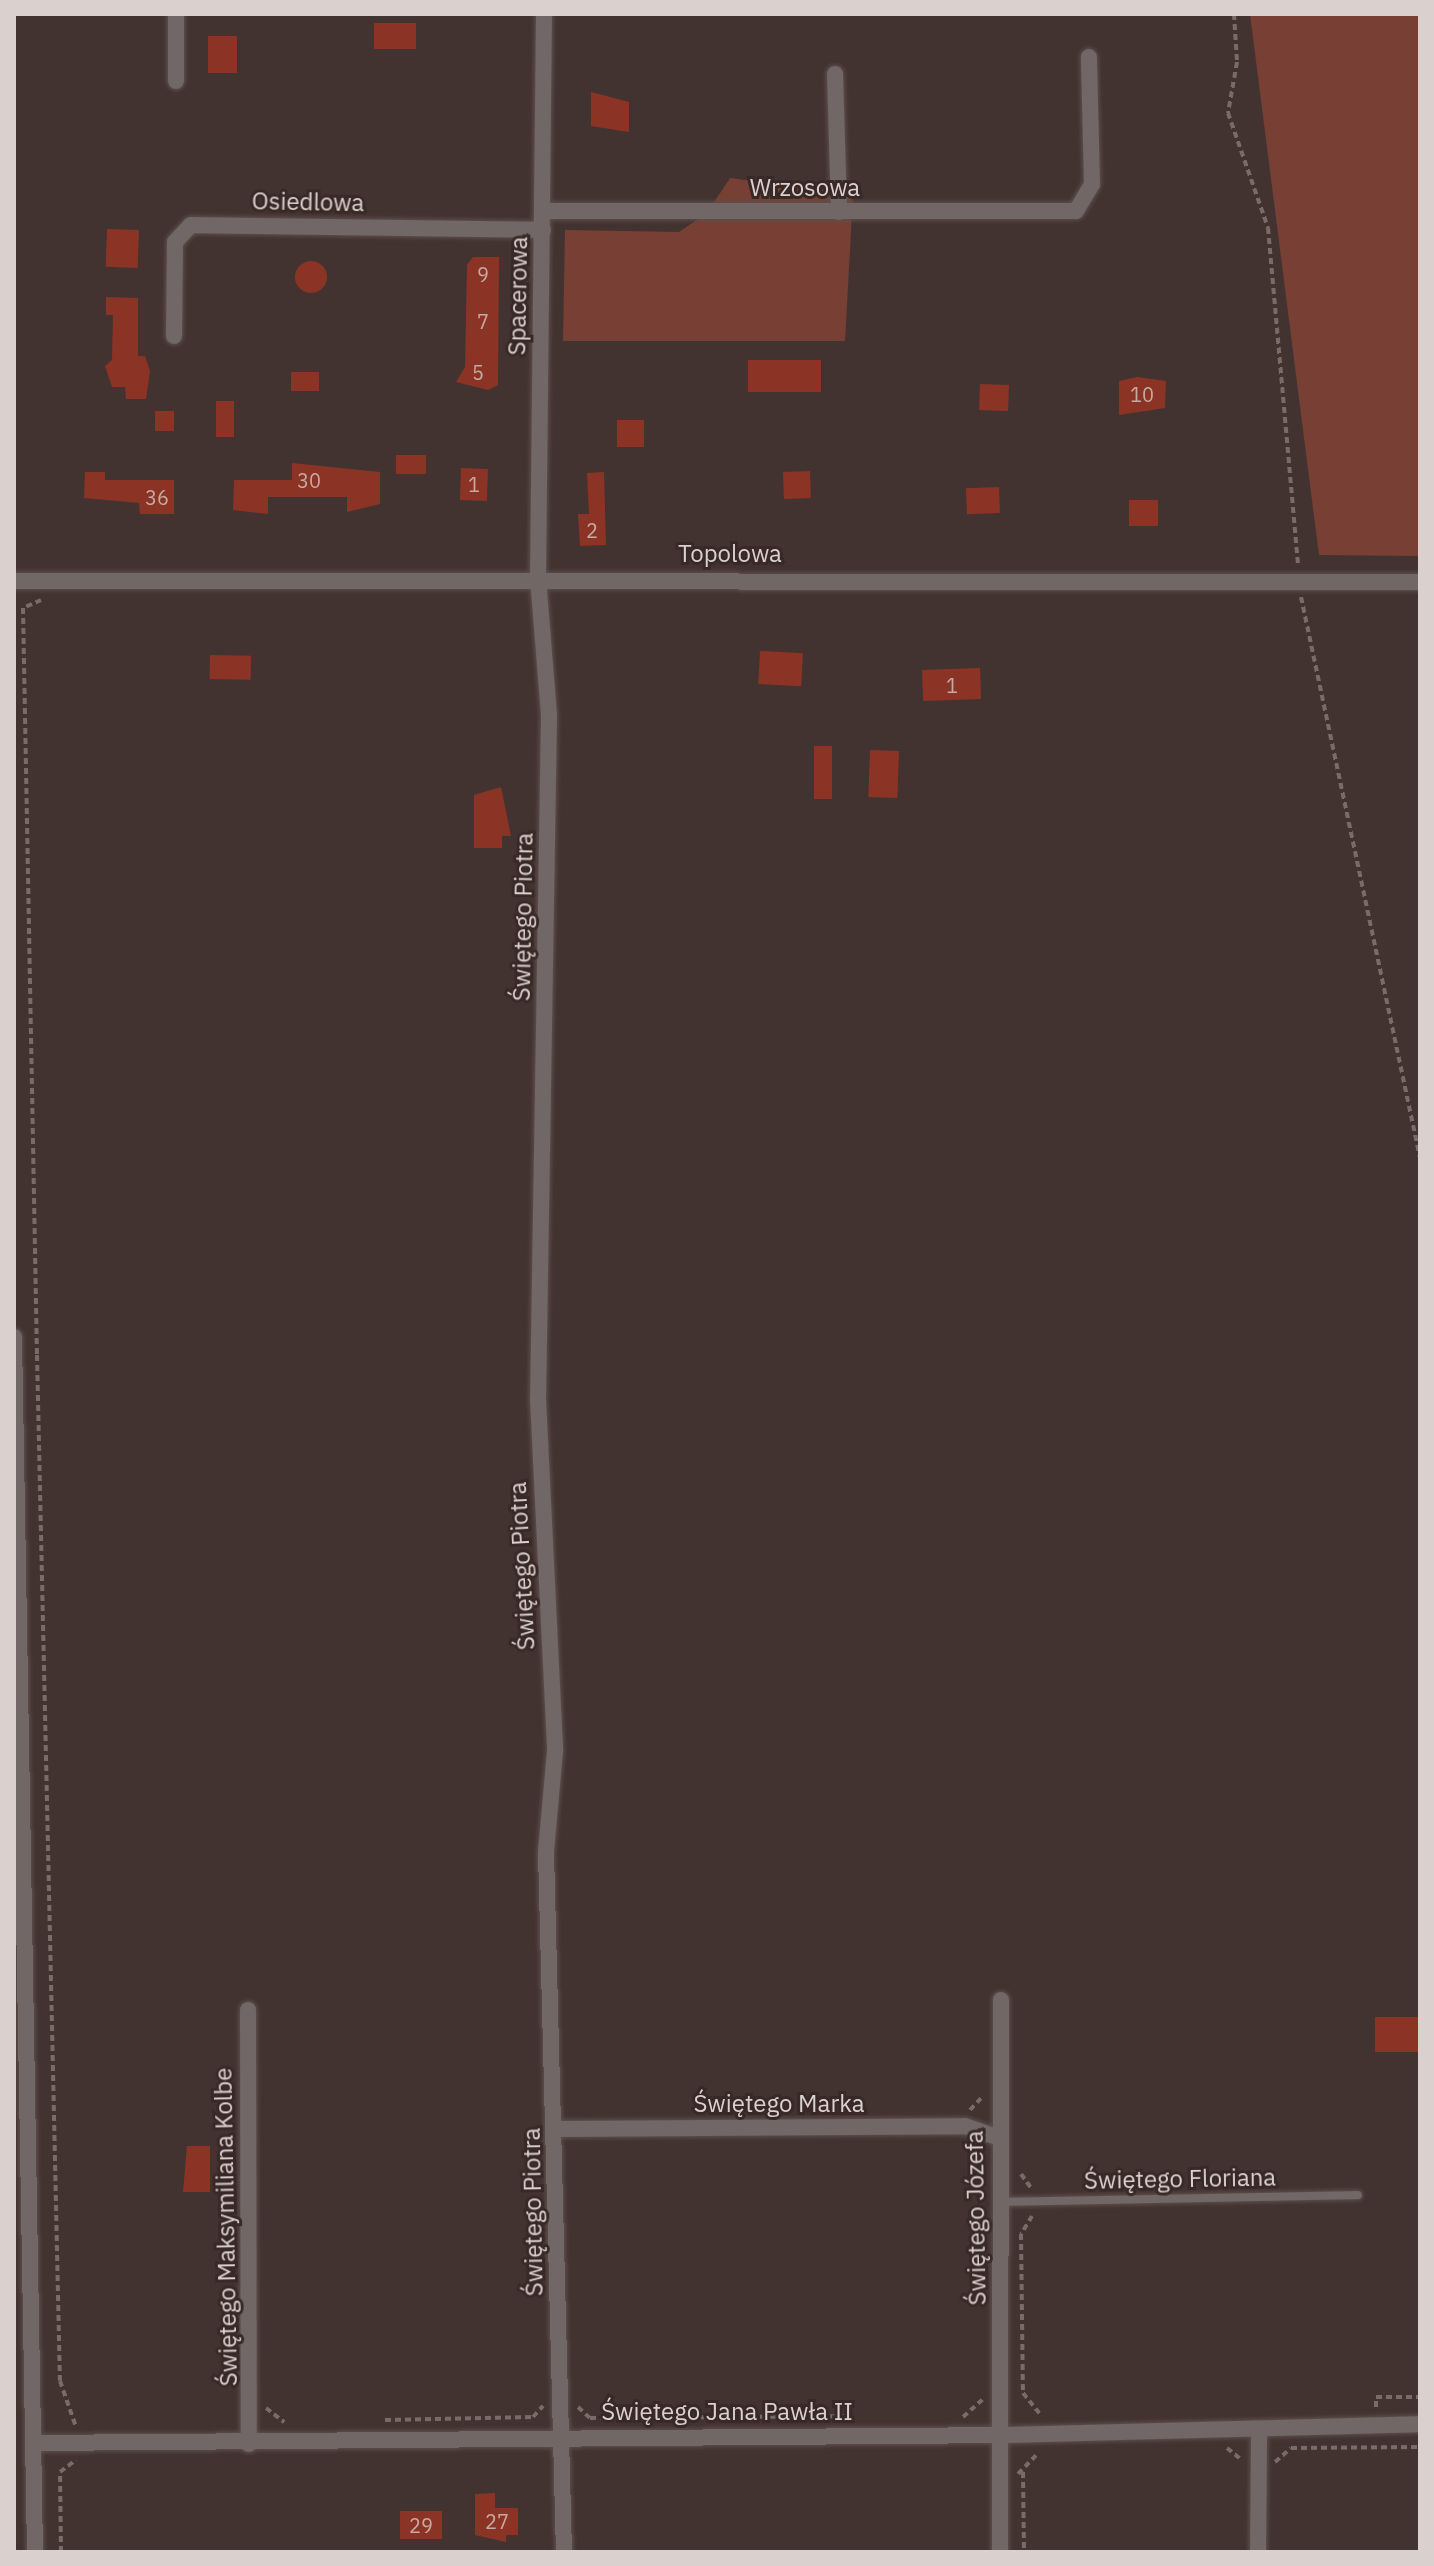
<!DOCTYPE html>
<html>
<head>
<meta charset="utf-8">
<style>
  body { margin:0 }
  #map { position:relative; width:1434px; height:2566px; overflow:hidden; background:#433330; font-family:"IBM Plex Sans",sans-serif }
  div>[style] { position:absolute }
  .green>* { inset:0; background:#784035 }
  .building>* { inset:0; background:#8b3425; transform-origin:0 0 }
  .round { border-radius:50% }
  .path>* { height:4px; margin-top:-2px; transform-origin:0; background:repeating-linear-gradient(90deg,#786b68 0 6px,transparent 0 10px) }
  .roads { filter:drop-shadow(0 0 2px #5e4f4c) drop-shadow(0 0 2px #5e4f4c) }
  .lane>* { height:8px; margin:-4px; padding:0 4px; transform-origin:4px; border-radius:4px; background:#706766 }
  .street>* { height:16px; margin:-8px; padding:0 8px; transform-origin:8px; border-radius:8px; background:#706766 }
  span { translate:-50% -50%; white-space:nowrap; text-align:center; line-height:1.15; -webkit-text-stroke:6px #382926; paint-order:stroke }
  .number-label { font-size:20px; color:#c6a9a3 }
  .number-label span { -webkit-text-stroke-width:0 }
  .street-label { font-size:24px; color:#dad0cd }
  .frame { position:absolute; inset:0; border:16px solid #dad0cd; pointer-events:none }
</style>
</head>
<body>
<div id="map">
  <div class="green">
    <div style="clip-path:polygon(1250px 14px,1420px 14px,1420px 556px,1319px 555px)"></div>
    <div style="clip-path:polygon(730px 178px,853px 194px,845px 341px,563px 341px,565px 230px,679px 232px,707px 213px)"></div>
  </div>
  <div class="building">
    <div style="left:416px;top:23px;width:26px;height:42px;rotate:90deg"></div>
    <div style="left:208px;top:36px;width:29px;height:37px"></div>
    <div style="clip-path:polygon(591px 92px,629px 102px,629px 132px,591px 126px)"></div>
    <div style="left:139px;top:230px;width:38px;height:32px;rotate:92deg"></div>
    <div style="clip-path:polygon(473px 257px,499px 257px,498px 385px,488px 390px,456px 382px,465px 367px,467px 265px)"></div>
    <div class="round" style="left:295px;top:261px;width:32px;height:32px"></div>
    <div style="clip-path:polygon(106px 297px,138px 298px,138px 356px,145px 356px,150px 371px,146px 399px,126px 399px,125px 387px,112px 387px,105px 366px,112px 360px,113px 315px,106px 315px)"></div>
    <div style="left:748px;top:360px;width:73px;height:32px"></div>
    <div style="left:291px;top:372px;width:28px;height:19px"></div>
    <div style="clip-path:polygon(1137px 377px,1166px 381px,1165px 408px,1119px 415px,1119px 381px)"></div>
    <div style="left:980px;top:384px;width:29px;height:26px;rotate:2deg"></div>
    <div style="left:216px;top:401px;width:18px;height:36px"></div>
    <div style="left:174px;top:411px;width:20px;height:19px;rotate:90deg"></div>
    <div style="left:617px;top:420px;width:27px;height:27px"></div>
    <div style="left:426px;top:455px;width:19px;height:30px;rotate:90deg"></div>
    <div style="clip-path:polygon(292px 463px,380px 472px,380px 504px,347px 512px,347px 497px,268px 497px,268px 514px,233px 510px,234px 480px,292px 480px)"></div>
    <div style="left:461px;top:468px;width:27px;height:32px;rotate:2deg"></div>
    <div style="left:810px;top:471px;width:27px;height:27px;rotate:88deg"></div>
    <div style="clip-path:polygon(85px 472px,105px 472px,105px 480px,174px 480px,174px 514px,140px 514px,139px 503px,84px 498px)"></div>
    <div style="clip-path:polygon(604px 472px,606px 545px,580px 546px,578px 514px,589px 514px,587px 473px)"></div>
    <div style="left:999px;top:487px;width:26px;height:33px;rotate:88deg"></div>
    <div style="left:1129px;top:500px;width:29px;height:26px"></div>
    <div style="left:760px;top:651px;width:43px;height:33px;rotate:3deg"></div>
    <div style="left:210px;top:655px;width:41px;height:24px;rotate:1deg"></div>
    <div style="left:980px;top:668px;width:31px;height:58px;rotate:88deg"></div>
    <div style="left:814px;top:746px;width:18px;height:53px"></div>
    <div style="left:870px;top:750px;width:29px;height:47px;rotate:2deg"></div>
    <div style="clip-path:polygon(501px 787px,511px 836px,502px 836px,502px 848px,474px 848px,474px 795px)"></div>
    <div style="left:1375px;top:2017px;width:45px;height:35px"></div>
    <div style="clip-path:polygon(187px 2146px,210px 2146px,210px 2192px,183px 2192px)"></div>
    <div style="clip-path:polygon(495px 2493px,495px 2508px,518px 2508px,518px 2535px,506px 2535px,506px 2542px,475px 2535px,475px 2494px)"></div>
    <div style="left:442px;top:2511px;width:28px;height:42px;rotate:90deg"></div>
  </div>
  <div class="path">
    <div style="left:1234px;top:14px;width:48px;rotate:86.4deg"></div>
    <div style="left:1237px;top:62px;width:52px;rotate:100deg"></div>
    <div style="left:1228px;top:113px;width:122px;rotate:70.8deg"></div>
    <div style="left:1268px;top:228px;width:338px;rotate:84.9deg"></div>
    <div style="left:1301px;top:597px;width:573px;rotate:78.02deg"></div>
    <div style="left:41px;top:600px;width:20px;rotate:156deg"></div>
    <div style="left:23px;top:608px;width:747px;rotate:88.93deg"></div>
    <div style="left:37px;top:1355px;width:1026px;rotate:88.72deg"></div>
    <div style="left:60px;top:2381px;width:49px;rotate:70.8deg"></div>
    <div style="left:970px;top:2110px;width:19px;rotate:-47deg"></div>
    <div style="left:1021px;top:2174px;width:17px;rotate:54deg"></div>
    <div style="left:1032px;top:2216px;width:21px;rotate:121deg"></div>
    <div style="left:1021px;top:2234px;width:159px;rotate:89.3deg"></div>
    <div style="left:1023px;top:2393px;width:28px;rotate:51deg"></div>
    <div style="left:578px;top:2407px;width:16px;rotate:43deg"></div>
    <div style="left:590px;top:2418px;width:262px;rotate:-0.4deg"></div>
    <div style="left:1376px;top:2407px;width:10px;rotate:-90deg"></div>
    <div style="left:1376px;top:2397px;width:44px"></div>
    <div style="left:266px;top:2408px;width:23px;rotate:38deg"></div>
    <div style="left:963px;top:2417px;width:27px;rotate:-42deg"></div>
    <div style="left:385px;top:2420px;width:148px;rotate:-1.2deg"></div>
    <div style="left:533px;top:2417px;width:15px;rotate:-48deg"></div>
    <div style="left:1227px;top:2448px;width:19px;rotate:39deg"></div>
    <div style="left:1275px;top:2462px;width:21px;rotate:-41deg"></div>
    <div style="left:1291px;top:2448px;width:129px;rotate:-0.4deg"></div>
    <div style="left:1023px;top:2472px;width:80px;rotate:89.3deg"></div>
    <div style="left:1018px;top:2474px;width:30px;rotate:-46deg"></div>
    <div style="left:61px;top:2552px;width:80px;rotate:-90.7deg"></div>
    <div style="left:60px;top:2472px;width:20px;rotate:-37deg"></div>
  </div>
  <div class="roads">
    <div class="lane">
      <div style="left:1002px;top:2202px;width:356px;rotate:-1.1deg"></div>
    </div>
    <div class="street">
      <div style="left:176px;top:14px;width:67px;rotate:90deg"></div>
      <div style="left:544px;top:14px;width:564px;rotate:90.61deg"></div>
      <div style="left:538px;top:578px;width:138px;rotate:85.4deg"></div>
      <div style="left:549px;top:716px;width:683px;rotate:90.92deg"></div>
      <div style="left:538px;top:1399px;width:352px;rotate:87.2deg"></div>
      <div style="left:555px;top:1751px;width:101px;rotate:95.1deg"></div>
      <div style="left:546px;top:1852px;width:700px;rotate:88.53deg"></div>
      <div style="left:835px;top:74px;width:138px;rotate:88.3deg"></div>
      <div style="left:543px;top:211px;width:533px"></div>
      <div style="left:1076px;top:211px;width:31px;rotate:-59deg"></div>
      <div style="left:1092px;top:184px;width:127px;rotate:-91.4deg"></div>
      <div style="left:174px;top:336px;width:94px;rotate:-89.4deg"></div>
      <div style="left:175px;top:242px;width:23px;rotate:-47deg"></div>
      <div style="left:191px;top:225px;width:352px;rotate:0.8deg"></div>
      <div style="left:14px;top:581px;width:1406px;rotate:0.04deg"></div>
      <div style="left:14px;top:1337px;width:1215px;rotate:89.01deg"></div>
      <div style="left:248px;top:2010px;width:434px;rotate:89.9deg"></div>
      <div style="left:556px;top:2129px;width:409px;rotate:-0.4deg"></div>
      <div style="left:965px;top:2126px;width:36px;rotate:19deg"></div>
      <div style="left:34px;top:2443px;width:971px;rotate:-0.47deg"></div>
      <div style="left:1005px;top:2435px;width:415px;rotate:-1.5deg"></div>
      <div style="left:1000px;top:2552px;width:552px;rotate:-89.9deg"></div>
      <div style="left:1258px;top:2552px;width:123px;rotate:-89.5deg"></div>
    </div>
  </div>
  <div class="number-label">
    <span style="left:483px;top:274px">9</span>
    <span style="left:483px;top:321px">7</span>
    <span style="left:478px;top:372px">5</span>
    <span style="left:1142px;top:394px">10</span>
    <span style="left:309px;top:480px">30</span>
    <span style="left:474px;top:484px">1</span>
    <span style="left:157px;top:497px">36</span>
    <span style="left:592px;top:530px">2</span>
    <span style="left:952px;top:685px">1</span>
    <span style="left:497px;top:2521px">27</span>
    <span style="left:421px;top:2525px">29</span>
  </div>
  <div class="street-label">
    <span style="left:805px;top:188px">Wrzosowa</span>
    <span style="left:308px;top:202px;rotate:1deg">Osiedlowa</span>
    <span style="left:518px;top:296px;rotate:-89deg">Spacerowa</span>
    <span style="left:730px;top:554px">Topolowa</span>
    <span style="left:523px;top:917px;rotate:-89deg">Świętego Piotra</span>
    <span style="left:522px;top:1566px;rotate:-93deg">Świętego Piotra</span>
    <span style="left:779px;top:2104px">Świętego Marka</span>
    <span style="left:1180px;top:2179px;rotate:-1deg">Świętego Floriana</span>
    <span style="left:533px;top:2212px;rotate:-91deg">Świętego Piotra</span>
    <span style="left:976px;top:2218px;rotate:-91deg">Świętego Józefa</span>
    <span style="left:226px;top:2227px;rotate:-91deg">Świętego Maksymiliana Kolbe</span>
    <span style="left:727px;top:2412px">Świętego Jana Pawła II</span>
  </div>
  <div class="frame"></div>
</div>
</body>
</html>
